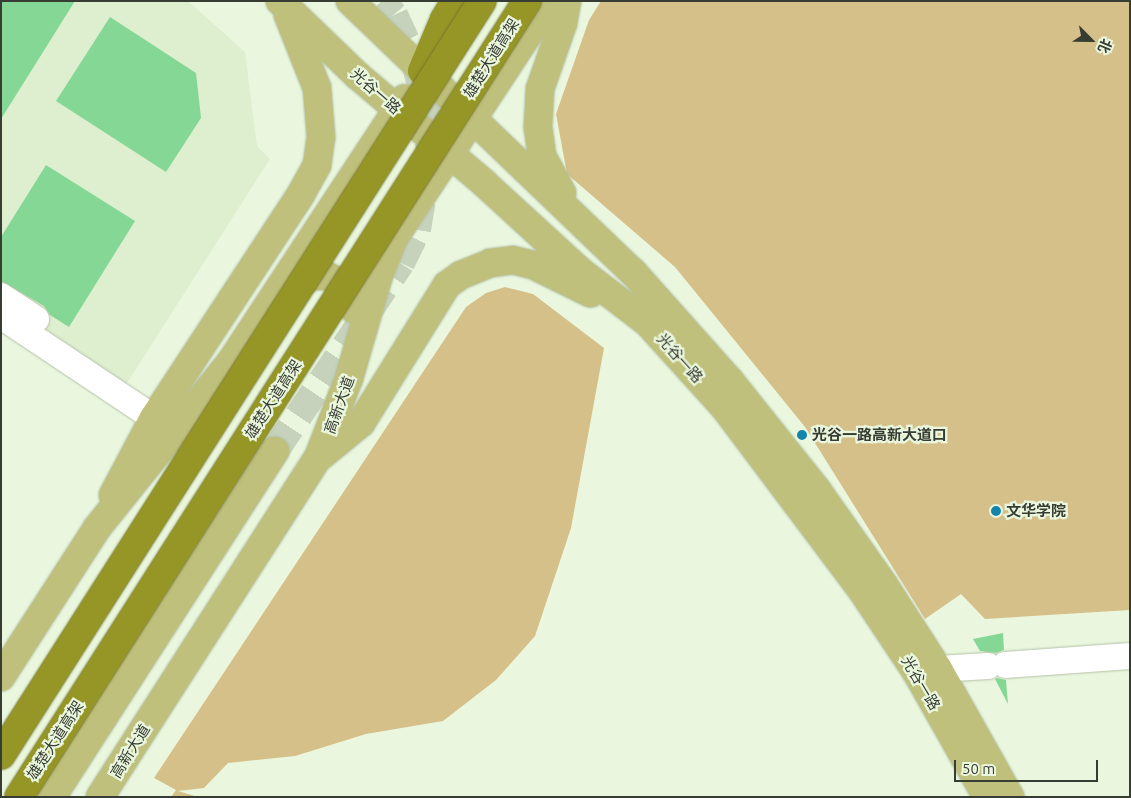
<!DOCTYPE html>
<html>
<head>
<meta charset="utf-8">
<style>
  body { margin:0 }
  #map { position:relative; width:1131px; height:798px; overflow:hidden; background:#eaf7de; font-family:Ubuntu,"Noto Sans SC",sans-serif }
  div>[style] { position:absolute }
  .built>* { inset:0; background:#deefcf }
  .green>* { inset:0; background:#d5c089 }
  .building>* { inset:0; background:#85d795 }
  .major-tunnel>* { height:28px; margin-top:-14px; transform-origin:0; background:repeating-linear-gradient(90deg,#c6d2bc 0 28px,transparent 0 42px) }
  .roads { filter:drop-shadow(0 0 1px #b5c1a9) drop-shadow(0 0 1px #b5c1a9) }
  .minor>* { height:26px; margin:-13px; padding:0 13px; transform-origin:13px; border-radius:13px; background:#fff }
  .major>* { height:28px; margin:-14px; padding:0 14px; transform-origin:14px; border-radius:14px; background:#c0c07d }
  .highway>* { height:28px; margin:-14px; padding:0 14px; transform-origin:14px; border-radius:14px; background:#969626 }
  .bridges { filter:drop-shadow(0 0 1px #75772b) drop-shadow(0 0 1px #75772b) }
  .highway-bridge>* { height:28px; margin:-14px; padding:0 14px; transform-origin:14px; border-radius:14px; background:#969626 }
  .dots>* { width:14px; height:14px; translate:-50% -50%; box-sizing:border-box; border:2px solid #eaf7de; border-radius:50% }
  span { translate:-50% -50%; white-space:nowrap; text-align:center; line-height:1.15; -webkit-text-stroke:4.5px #eaf7de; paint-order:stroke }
  .street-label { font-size:15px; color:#383d33 }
  .poi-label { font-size:15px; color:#383d33; font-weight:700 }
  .left { translate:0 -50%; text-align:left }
  .frame { position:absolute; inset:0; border:2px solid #383d33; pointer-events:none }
  .north { position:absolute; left:1066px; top:15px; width:50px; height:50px; -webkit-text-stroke:4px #eaf7de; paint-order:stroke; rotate:113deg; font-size:14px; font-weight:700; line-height:20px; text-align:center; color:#383d33 }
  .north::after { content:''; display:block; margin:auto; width:18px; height:22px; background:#383d33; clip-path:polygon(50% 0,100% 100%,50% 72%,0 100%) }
  .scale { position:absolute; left:954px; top:760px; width:144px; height:22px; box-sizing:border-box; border:2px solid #383d33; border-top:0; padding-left:6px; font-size:15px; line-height:18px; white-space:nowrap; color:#383d33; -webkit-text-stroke:4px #eaf7de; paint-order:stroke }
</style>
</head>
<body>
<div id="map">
  <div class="built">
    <div style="clip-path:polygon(1px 1px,188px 1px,245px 52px,257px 146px,270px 159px,113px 405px,1px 328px)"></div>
  </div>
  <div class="green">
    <div style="clip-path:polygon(601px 1px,1130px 1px,1130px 610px,985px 619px,961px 594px,925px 619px,805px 427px,675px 267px,567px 174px,556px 114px,589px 20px)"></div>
    <div style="clip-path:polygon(505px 287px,533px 294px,604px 348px,571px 528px,535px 636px,496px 680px,443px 721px,366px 734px,295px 756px,228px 763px,204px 788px,178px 791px,198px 797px,171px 797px,176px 790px,154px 778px,466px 307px,486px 293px)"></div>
  </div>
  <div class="building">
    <div style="clip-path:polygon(1px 1px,75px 1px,1px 119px)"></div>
    <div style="clip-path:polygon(110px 17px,196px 73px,201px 118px,166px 172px,56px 101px)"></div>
    <div style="clip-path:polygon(46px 165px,135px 221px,69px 327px,50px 315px,44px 306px,1px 281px,1px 237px)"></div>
    <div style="clip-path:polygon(1003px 633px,1004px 650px,996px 653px,980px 651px,973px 639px)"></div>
    <div style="clip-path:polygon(997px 678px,1006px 680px,1008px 704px,995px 679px)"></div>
  </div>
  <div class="major-tunnel">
    <div style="left:382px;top:1px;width:18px;rotate:49deg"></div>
    <div style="left:394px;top:15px;width:47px;rotate:65.1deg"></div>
    <div style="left:414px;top:58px;width:44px;rotate:75.7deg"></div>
    <div style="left:425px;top:101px;width:52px;rotate:84.5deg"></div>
    <div style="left:275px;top:451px;width:226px;rotate:-56.2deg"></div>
    <div style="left:401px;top:263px;width:37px;rotate:-64deg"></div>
    <div style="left:417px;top:230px;width:37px;rotate:-81deg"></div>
  </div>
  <div class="roads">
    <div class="minor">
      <div style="left:1px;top:296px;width:42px;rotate:33.3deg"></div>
      <div style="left:1px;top:316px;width:184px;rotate:33.7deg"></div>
      <div style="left:1005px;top:665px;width:125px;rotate:-4.1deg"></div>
      <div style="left:938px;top:669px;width:50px;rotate:-3.4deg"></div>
    </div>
    <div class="major">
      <div style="left:280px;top:1px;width:108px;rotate:43.9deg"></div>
      <div style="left:358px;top:76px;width:165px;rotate:40.3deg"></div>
      <div style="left:484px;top:183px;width:130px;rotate:42.5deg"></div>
      <div style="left:580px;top:271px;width:86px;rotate:37.4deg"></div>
      <div style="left:648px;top:323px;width:115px;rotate:47.8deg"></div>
      <div style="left:725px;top:408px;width:226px;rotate:53.1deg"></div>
      <div style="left:861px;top:589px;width:101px;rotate:56.3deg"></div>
      <div style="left:917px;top:673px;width:142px;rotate:60.6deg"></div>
      <div style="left:350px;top:1px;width:392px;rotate:43.8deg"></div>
      <div style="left:633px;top:272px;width:146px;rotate:48.3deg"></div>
      <div style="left:730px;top:381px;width:139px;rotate:51.4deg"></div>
      <div style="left:817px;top:490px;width:116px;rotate:54.8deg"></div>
      <div style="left:884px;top:585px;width:100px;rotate:57.3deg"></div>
      <div style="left:938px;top:669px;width:147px;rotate:60.6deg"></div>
      <div style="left:562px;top:193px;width:42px;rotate:-118.4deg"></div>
      <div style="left:542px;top:156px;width:30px;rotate:-98deg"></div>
      <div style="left:538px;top:126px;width:37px;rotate:-87deg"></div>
      <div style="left:540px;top:89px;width:70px;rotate:-70.8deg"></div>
      <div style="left:563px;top:23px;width:22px;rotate:-80deg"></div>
      <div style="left:289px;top:287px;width:26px;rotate:-25deg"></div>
      <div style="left:313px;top:276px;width:14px"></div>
      <div style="left:327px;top:276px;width:13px;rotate:27deg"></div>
      <div style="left:339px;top:282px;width:16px;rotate:50deg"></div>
      <div style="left:349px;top:294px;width:16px;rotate:72deg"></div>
      <div style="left:321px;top:456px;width:52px;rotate:-39.5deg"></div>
      <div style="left:361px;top:423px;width:163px;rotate:-58.1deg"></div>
      <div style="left:447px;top:285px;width:17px;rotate:-36deg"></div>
      <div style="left:461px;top:275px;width:31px;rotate:-22deg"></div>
      <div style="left:490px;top:263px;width:23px;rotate:-7deg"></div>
      <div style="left:513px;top:260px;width:21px;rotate:14deg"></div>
      <div style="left:533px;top:265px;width:64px;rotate:26.2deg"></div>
      <div style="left:113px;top:495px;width:87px;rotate:-62deg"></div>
      <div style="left:154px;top:418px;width:268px;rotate:-56.7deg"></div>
      <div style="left:301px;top:194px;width:33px;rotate:-61deg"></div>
      <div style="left:317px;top:165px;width:28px;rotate:-82deg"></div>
      <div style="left:321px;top:137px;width:49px;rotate:-94.7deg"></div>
      <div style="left:317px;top:88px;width:79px;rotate:-111.7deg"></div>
      <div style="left:1px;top:677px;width:177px;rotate:-57.2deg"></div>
      <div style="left:97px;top:528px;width:216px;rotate:-51.2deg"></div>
      <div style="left:232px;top:360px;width:313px;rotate:-56.6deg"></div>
      <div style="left:52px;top:797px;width:412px;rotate:-57.2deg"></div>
      <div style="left:100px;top:797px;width:403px;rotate:-57.3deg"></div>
      <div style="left:318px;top:458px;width:86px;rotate:-68.8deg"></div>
      <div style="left:349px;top:378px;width:107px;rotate:-73.8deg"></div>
      <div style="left:379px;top:275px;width:40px;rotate:-68deg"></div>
      <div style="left:394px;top:238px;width:284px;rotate:-56.6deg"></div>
    </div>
    <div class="highway">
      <div style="left:422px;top:71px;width:56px;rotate:-67.1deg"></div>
      <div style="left:444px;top:19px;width:21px;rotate:-59deg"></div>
    </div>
  </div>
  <div class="bridges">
    <div class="highway-bridge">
      <div style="left:1px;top:755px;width:894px;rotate:-57.46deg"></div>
      <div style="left:19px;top:797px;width:944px;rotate:-57.45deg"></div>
    </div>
  </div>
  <div class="dots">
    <div style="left:802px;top:435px;background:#1584ab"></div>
    <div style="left:996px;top:511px;background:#1584ab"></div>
  </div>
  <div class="street-label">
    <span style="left:491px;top:58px;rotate:-58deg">雄楚大道高架</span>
    <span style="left:376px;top:91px;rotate:41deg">光谷一路</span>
    <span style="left:680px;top:358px;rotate:48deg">光谷一路</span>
    <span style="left:273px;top:399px;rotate:-57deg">雄楚大道高架</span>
    <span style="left:339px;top:405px;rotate:-70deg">高新大道</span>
    <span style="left:921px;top:683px;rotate:59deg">光谷一路</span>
    <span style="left:55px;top:740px;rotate:-57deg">雄楚大道高架</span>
    <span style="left:130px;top:751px;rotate:-58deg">高新大道</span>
  </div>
  <div class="poi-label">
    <span class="left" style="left:812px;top:435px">光谷一路高新大道口</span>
    <span class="left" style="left:1006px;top:511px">文华学院</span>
  </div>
  <div class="frame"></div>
  <div class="north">北</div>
  <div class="scale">50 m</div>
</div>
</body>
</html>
